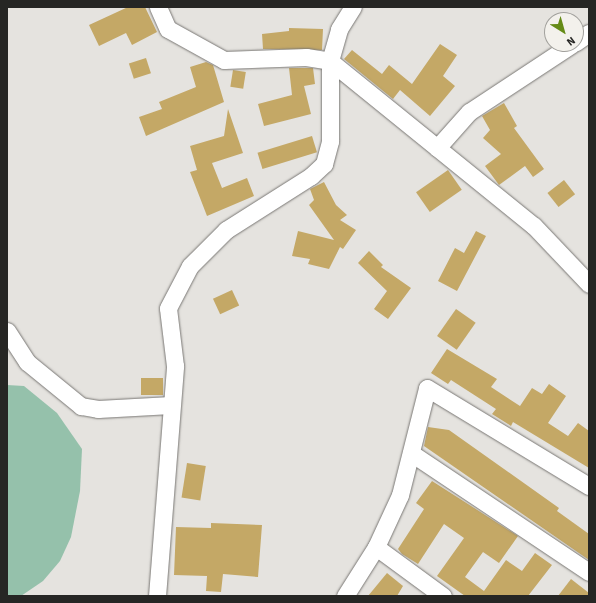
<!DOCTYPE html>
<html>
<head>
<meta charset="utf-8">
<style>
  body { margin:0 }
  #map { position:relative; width:596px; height:603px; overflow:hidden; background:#e5e3df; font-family:"Source Sans 3",sans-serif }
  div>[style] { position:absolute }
  .green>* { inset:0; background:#95c1ab }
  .building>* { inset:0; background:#c4a866; transform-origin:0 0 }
  .roads { filter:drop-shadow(0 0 1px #797774) drop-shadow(0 0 1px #797774) }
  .minor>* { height:17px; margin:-8.5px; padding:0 8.5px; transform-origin:8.5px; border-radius:8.5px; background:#fff }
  span { translate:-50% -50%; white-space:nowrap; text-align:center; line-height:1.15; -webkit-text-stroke:3.5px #f3f1ec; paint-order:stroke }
  .frame { position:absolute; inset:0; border:8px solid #262624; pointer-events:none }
  .north { position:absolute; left:544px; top:12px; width:40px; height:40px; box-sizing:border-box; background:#f3f1ec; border:1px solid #a1a09c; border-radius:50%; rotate:143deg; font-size:11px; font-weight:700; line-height:16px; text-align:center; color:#262624 }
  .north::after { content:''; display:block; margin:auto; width:14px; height:18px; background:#658b17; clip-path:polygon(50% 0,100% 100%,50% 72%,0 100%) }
</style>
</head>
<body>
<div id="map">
  <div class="green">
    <div style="clip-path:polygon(7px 385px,24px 386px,57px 413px,82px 449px,80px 491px,71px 537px,60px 561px,43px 581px,21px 596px,7px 596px)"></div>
  </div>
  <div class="building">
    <div style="clip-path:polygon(128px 7px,145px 7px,157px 32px,132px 45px,126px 33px,99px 46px,89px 25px)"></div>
    <div style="clip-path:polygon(289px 28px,323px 29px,322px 50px,263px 49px,262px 34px,289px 31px)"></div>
    <div style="clip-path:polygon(440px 44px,457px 55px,443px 76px,455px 86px,430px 116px,400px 90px,393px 99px,344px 59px,352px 50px,382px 74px,389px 65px,412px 84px)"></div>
    <div style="left:146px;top:58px;width:16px;height:18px;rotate:72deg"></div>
    <div style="clip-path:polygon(206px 62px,213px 65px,224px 102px,146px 136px,139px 117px,162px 109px,159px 102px,196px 87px,190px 67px)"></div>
    <div style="clip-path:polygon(289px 68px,313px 68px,315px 84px,304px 86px,311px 114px,264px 126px,258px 104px,292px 95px)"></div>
    <div style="left:233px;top:70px;width:13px;height:17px;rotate:9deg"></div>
    <div style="clip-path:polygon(504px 103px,517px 126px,514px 128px,544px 169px,533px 177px,525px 166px,499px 185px,485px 166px,501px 154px,483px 138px,490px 130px,482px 116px)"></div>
    <div style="clip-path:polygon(228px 109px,243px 153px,212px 163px,222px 188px,247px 178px,254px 196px,207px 216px,190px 172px,197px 170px,190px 146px,224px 136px)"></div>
    <div style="left:312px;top:136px;width:17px;height:57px;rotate:73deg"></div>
    <div style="left:448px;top:170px;width:24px;height:39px;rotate:55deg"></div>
    <div style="left:564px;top:180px;width:18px;height:21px;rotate:52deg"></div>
    <div style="clip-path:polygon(324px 182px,336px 205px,347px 215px,340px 220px,356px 230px,343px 249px,340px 247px,329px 269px,308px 264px,310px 259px,292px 256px,298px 231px,334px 240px,309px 205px,314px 200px,310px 189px)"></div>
    <div style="clip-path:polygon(476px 231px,486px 236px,457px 291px,438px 281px,455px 248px,464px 253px)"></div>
    <div style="clip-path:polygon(369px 251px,383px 265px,381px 267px,411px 288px,388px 319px,374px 309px,387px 291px,358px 263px)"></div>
    <div style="left:232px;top:290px;width:17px;height:21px;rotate:65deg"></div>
    <div style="left:456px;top:309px;width:24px;height:33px;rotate:35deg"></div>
    <div style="clip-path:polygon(447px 349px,497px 379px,491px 387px,520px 406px,532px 388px,542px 394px,549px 384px,566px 396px,548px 423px,568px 436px,578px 423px,589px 431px,589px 468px,513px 422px,511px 426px,492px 414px,496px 409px,451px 380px,448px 384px,431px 373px)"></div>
    <div style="left:163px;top:378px;width:17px;height:22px;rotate:90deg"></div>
    <div style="clip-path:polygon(428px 427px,449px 430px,559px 508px,557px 511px,589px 534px,589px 560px,424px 446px)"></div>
    <div style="left:187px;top:463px;width:19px;height:35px;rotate:9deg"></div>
    <div style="clip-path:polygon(432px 481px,518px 536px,499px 563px,483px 552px,465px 577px,484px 591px,506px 560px,522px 571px,535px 553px,552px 565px,528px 596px,465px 596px,437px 576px,464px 538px,444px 524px,418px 564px,402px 554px,398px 549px,424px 509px,416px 503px)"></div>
    <div style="clip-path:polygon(211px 523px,262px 525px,258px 577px,223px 574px,221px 592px,206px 591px,207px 576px,174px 575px,176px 527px,211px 528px)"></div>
    <div style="clip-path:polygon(387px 573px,403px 586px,397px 596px,368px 596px)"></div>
    <div style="clip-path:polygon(571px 579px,589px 593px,589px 596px,558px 596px)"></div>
  </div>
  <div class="roads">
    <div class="minor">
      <div style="left:158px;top:7px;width:24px;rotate:66deg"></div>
      <div style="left:168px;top:29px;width:64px;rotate:29deg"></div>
      <div style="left:224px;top:60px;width:82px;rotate:-2.1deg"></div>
      <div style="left:306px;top:57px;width:24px;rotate:9deg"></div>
      <div style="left:330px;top:61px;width:262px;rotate:39deg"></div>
      <div style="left:534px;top:226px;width:80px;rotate:46.5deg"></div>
      <div style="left:576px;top:42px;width:16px;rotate:-35deg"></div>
      <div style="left:437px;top:148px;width:48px;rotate:-48.4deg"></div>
      <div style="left:469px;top:112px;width:123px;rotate:-33.4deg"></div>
      <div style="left:7px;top:331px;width:37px;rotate:57deg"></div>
      <div style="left:27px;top:362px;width:70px;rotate:39.2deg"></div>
      <div style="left:81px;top:406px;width:17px;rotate:10deg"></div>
      <div style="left:98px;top:409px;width:73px;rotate:-3.1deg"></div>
      <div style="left:411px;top:453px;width:214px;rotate:33.8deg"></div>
      <div style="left:376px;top:547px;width:83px;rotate:36.2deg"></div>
      <div style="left:157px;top:596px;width:231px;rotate:-85.5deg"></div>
      <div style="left:175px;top:366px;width:58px;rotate:-96.9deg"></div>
      <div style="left:168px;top:308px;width:47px;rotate:-62.4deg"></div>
      <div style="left:190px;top:266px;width:51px;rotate:-45deg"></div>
      <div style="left:226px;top:230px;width:101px;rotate:-32.4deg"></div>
      <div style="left:311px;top:176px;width:18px;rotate:-43deg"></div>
      <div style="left:324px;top:164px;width:24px;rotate:-75deg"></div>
      <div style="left:330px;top:141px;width:80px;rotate:-90deg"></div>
      <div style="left:330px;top:61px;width:33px;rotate:-74deg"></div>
      <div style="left:339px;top:29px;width:26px;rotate:-58deg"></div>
      <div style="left:345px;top:596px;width:58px;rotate:-57.7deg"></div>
      <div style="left:376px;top:547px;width:57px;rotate:-65.2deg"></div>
      <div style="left:400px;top:495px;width:110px;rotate:-75.8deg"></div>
      <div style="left:427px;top:388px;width:189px;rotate:31.2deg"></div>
    </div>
  </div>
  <div class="frame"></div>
  <div class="north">N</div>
</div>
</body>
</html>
